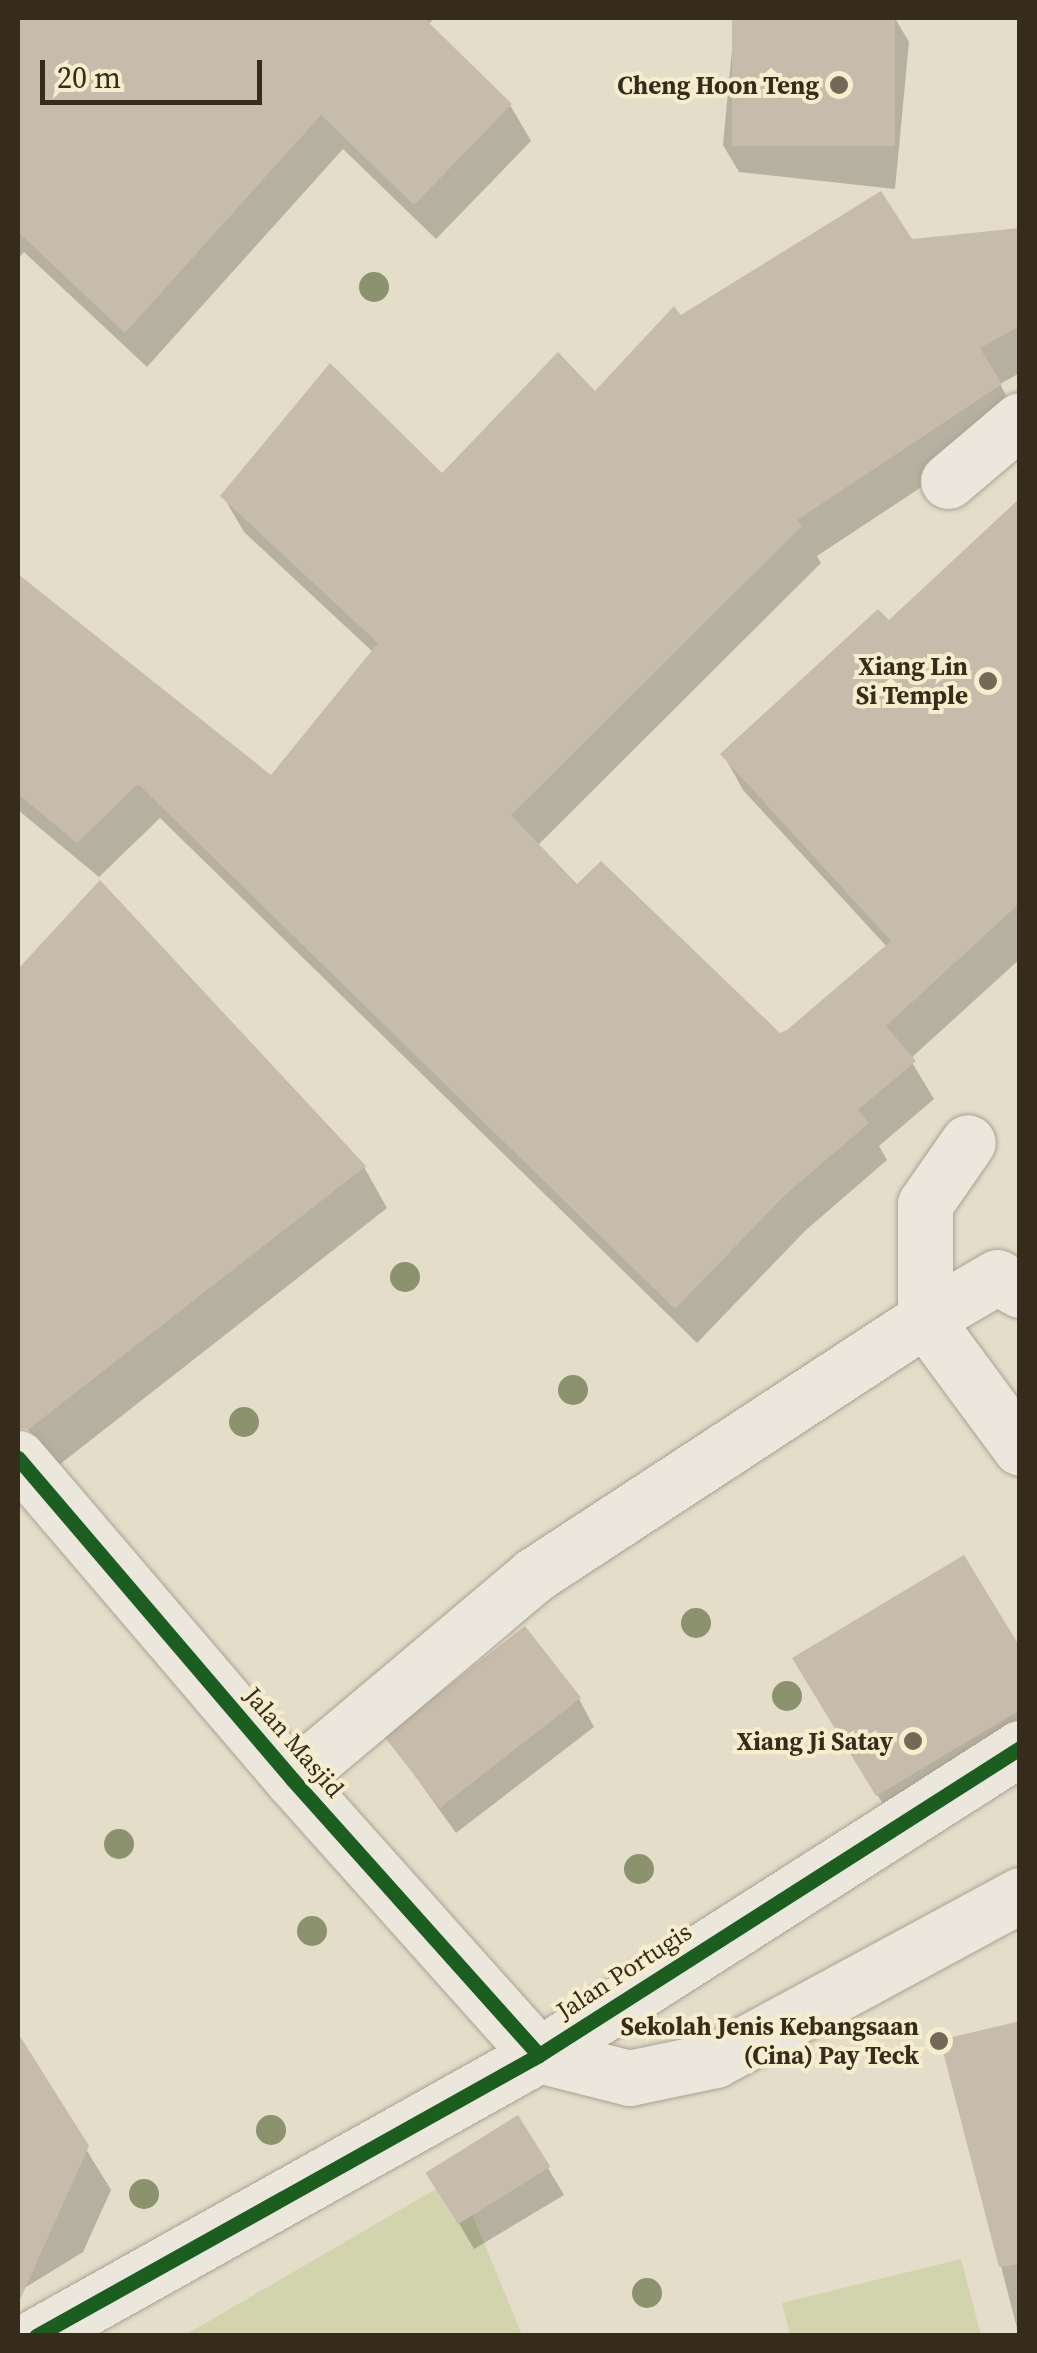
<!DOCTYPE html>
<html>
<head>
<meta charset="utf-8">
<style>
  body { margin:0 }
  #map { position:relative; width:1037px; height:2353px; overflow:hidden; background:#e4ddca; font-family:"Source Serif 4",serif }
  div>[style] { position:absolute }
  .green>* { inset:0; background:#d1d4ac }
  .shadow>* { inset:0; background:#0003 }
  .building>* { inset:0; background:#c7bbab; transform-origin:0 0 }
  .roads { filter:drop-shadow(0 0 2px #a9a294) drop-shadow(0 0 2px #a9a294) }
  .minor>* { height:55px; margin:-27.5px; padding:0 27.5px; transform-origin:27.5px; border-radius:27.5px; background:#ebe7dc }
  .cycleway>* { height:15px; margin:-7.5px; padding:0 7.5px; transform-origin:7.5px; border-radius:7.5px; background:#1b5e20 }
  .trees>* { width:30px; height:30px; margin:-15px; border-radius:50%; background:#8c926e }
  .dots>* { width:28px; height:28px; translate:-50% -50%; box-sizing:border-box; border:5px solid #f6edce; border-radius:50% }
  span { translate:-50% -50%; white-space:nowrap; text-align:center; line-height:1.15; -webkit-text-stroke:8px #f6edce; paint-order:stroke }
  .poi-label { font-size:25px; color:#372b1c; font-weight:700 }
  .right { translate:-100% -50%; text-align:right }
  .street-label { font-size:25px; color:#372b1c }
  .frame { position:absolute; inset:0; border:20px solid #372b1c; pointer-events:none }
  .scale { position:absolute; left:40px; top:60px; width:222px; height:45px; box-sizing:border-box; border:5px solid #372b1c; border-top:0; padding-left:12px; font-size:30px; line-height:35px; white-space:nowrap; color:#372b1c; -webkit-text-stroke:8px #f6edce; paint-order:stroke }
</style>
</head>
<body>
<div id="map">
  <div class="green">
    <div style="clip-path:polygon(436px 2189px,456px 2223px,472px 2214px,522px 2335px,185px 2335px)"></div>
    <div style="clip-path:polygon(961px 2259px,981px 2335px,790px 2335px,782px 2303px)"></div>
  </div>
  <div class="shadow">
    <div style="clip-path:polygon(18px 18px,434px 18px,428px 25px,510px 105px,531px 141px,436px 239px,343px 149px,147px 367px,24px 252px,18px 259px)"></div>
    <div style="clip-path:polygon(735px 18px,895px 18px,909px 42px,895px 189px,739px 172px,723px 145px)"></div>
    <div style="clip-path:polygon(1020px 231px,1020px 373px,1000px 384px,1020px 422px,817px 556px,821px 563px,537px 846px,577px 887px,779px 1036px,788px 1032px,887px 947px,743px 790px,723px 754px,889px 624px,1020px 502px,1020px 959px,910px 1059px,934px 1099px,879px 1146px,887px 1160px,806px 1230px,697px 1343px,160px 818px,99px 877px,18px 810px,18px 614px,40px 595px,271px 778px,374px 653px,244px 532px,223px 496px,442px 477px,595px 394px,681px 319px,910px 242px)"></div>
    <div style="clip-path:polygon(100px 884px,364px 1167px,387px 1208px,59px 1465px,18px 1418px,18px 973px)"></div>
    <div style="clip-path:polygon(1020px 1652px,1020px 1758px,899px 1830px,816px 1695px)"></div>
    <div style="clip-path:polygon(579px 1699px,594px 1727px,456px 1833px,390px 1741px)"></div>
    <div style="clip-path:polygon(1020px 2023px,1020px 2336px,1019px 2336px,943px 2042px)"></div>
    <div style="clip-path:polygon(18px 2038px,111px 2190px,83px 2252px,18px 2292px)"></div>
    <div style="clip-path:polygon(548px 2168px,564px 2195px,474px 2249px,429px 2172px)"></div>
  </div>
  <div class="building">
    <div style="clip-path:polygon(18px 18px,424px 18px,512px 104px,414px 205px,321px 115px,125px 333px,18px 232px)"></div>
    <div style="left:732px;top:18px;width:163px;height:128px"></div>
    <div style="clip-path:polygon(881px 191px,912px 239px,1020px 228px,1020px 326px,980px 348px,1002px 384px,797px 520px,802px 526px,511px 815px,577px 884px,601px 861px,780px 1033px,787px 1030px,891px 941px,720px 754px,878px 609px,889px 620px,1020px 498px,1020px 903px,886px 1026px,916px 1061px,858px 1110px,869px 1123px,786px 1194px,675px 1309px,138px 784px,77px 843px,18px 794px,18px 574px,271px 775px,378px 643px,220px 496px,330px 363px,442px 473px,558px 352px,595px 391px,674px 306px,681px 315px)"></div>
    <div style="clip-path:polygon(100px 880px,366px 1166px,29px 1429px,18px 1428px,18px 969px)"></div>
    <div style="clip-path:polygon(964px 1555px,1020px 1647px,1020px 1710px,876px 1796px,792px 1658px)"></div>
    <div style="left:525px;top:1626px;width:91px;height:179px;rotate:52deg"></div>
    <div style="clip-path:polygon(1020px 2021px,1020px 2264px,999px 2267px,940px 2040px)"></div>
    <div style="clip-path:polygon(18px 2033px,89px 2146px,18px 2304px)"></div>
    <div style="left:518px;top:2115px;width:61px;height:109px;rotate:58deg"></div>
  </div>
  <div class="roads">
    <div class="minor">
      <div style="left:948px;top:481px;width:94px;rotate:-40.3deg"></div>
      <div style="left:1020px;top:1290px;width:26px;rotate:-151deg"></div>
      <div style="left:997px;top:1277px;width:83px;rotate:149.7deg"></div>
      <div style="left:925px;top:1319px;width:160px;rotate:53.6deg"></div>
      <div style="left:18px;top:1458px;width:422px;rotate:49.5deg"></div>
      <div style="left:292px;top:1779px;width:370px;rotate:48.2deg"></div>
      <div style="left:539px;top:2055px;width:93px;rotate:14.3deg"></div>
      <div style="left:629px;top:2078px;width:88px;rotate:-11.8deg"></div>
      <div style="left:715px;top:2060px;width:347px;rotate:-28.4deg"></div>
      <div style="left:292px;top:1779px;width:317px;rotate:-40.1deg"></div>
      <div style="left:534px;top:1575px;width:467px;rotate:-33.2deg"></div>
      <div style="left:925px;top:1319px;width:115px;rotate:-90deg"></div>
      <div style="left:925px;top:1204px;width:75px;rotate:-55.3deg"></div>
      <div style="left:36px;top:2336px;width:576px;rotate:-29.19deg"></div>
      <div style="left:539px;top:2055px;width:571px;rotate:-32.55deg"></div>
    </div>
  </div>
  <div class="cycleway">
    <div style="left:18px;top:1458px;width:422px;rotate:49.5deg"></div>
    <div style="left:292px;top:1779px;width:370px;rotate:48.2deg"></div>
    <div style="left:36px;top:2336px;width:576px;rotate:-29.19deg"></div>
    <div style="left:539px;top:2055px;width:571px;rotate:-32.55deg"></div>
  </div>
  <div class="trees">
    <div style="left:374px;top:287px"></div>
    <div style="left:405px;top:1277px"></div>
    <div style="left:573px;top:1390px"></div>
    <div style="left:244px;top:1422px"></div>
    <div style="left:696px;top:1623px"></div>
    <div style="left:787px;top:1696px"></div>
    <div style="left:119px;top:1844px"></div>
    <div style="left:639px;top:1869px"></div>
    <div style="left:312px;top:1931px"></div>
    <div style="left:271px;top:2130px"></div>
    <div style="left:144px;top:2194px"></div>
    <div style="left:647px;top:2293px"></div>
  </div>
  <div class="dots">
    <div style="left:839px;top:85px;background:#746959"></div>
    <div style="left:988px;top:681px;background:#746959"></div>
    <div style="left:913px;top:1741px;background:#746959"></div>
    <div style="left:939px;top:2041px;background:#746959"></div>
  </div>
  <div class="poi-label">
    <span class="right" style="left:819px;top:85px">Cheng Hoon Teng</span>
    <span class="right" style="left:968px;top:681px">Xiang Lin<br>Si Temple</span>
    <span class="right" style="left:893px;top:1741px">Xiang Ji Satay</span>
    <span class="right" style="left:919px;top:2041px">Sekolah Jenis Kebangsaan<br>(Cina) Pay Teck</span>
  </div>
  <div class="street-label">
    <span style="left:294px;top:1742px;rotate:49deg">Jalan Masjid</span>
    <span style="left:624px;top:1971px;rotate:-33deg">Jalan Portugis</span>
  </div>
  <div class="frame"></div>
  <div class="scale">20 m</div>
</div>
</body>
</html>
